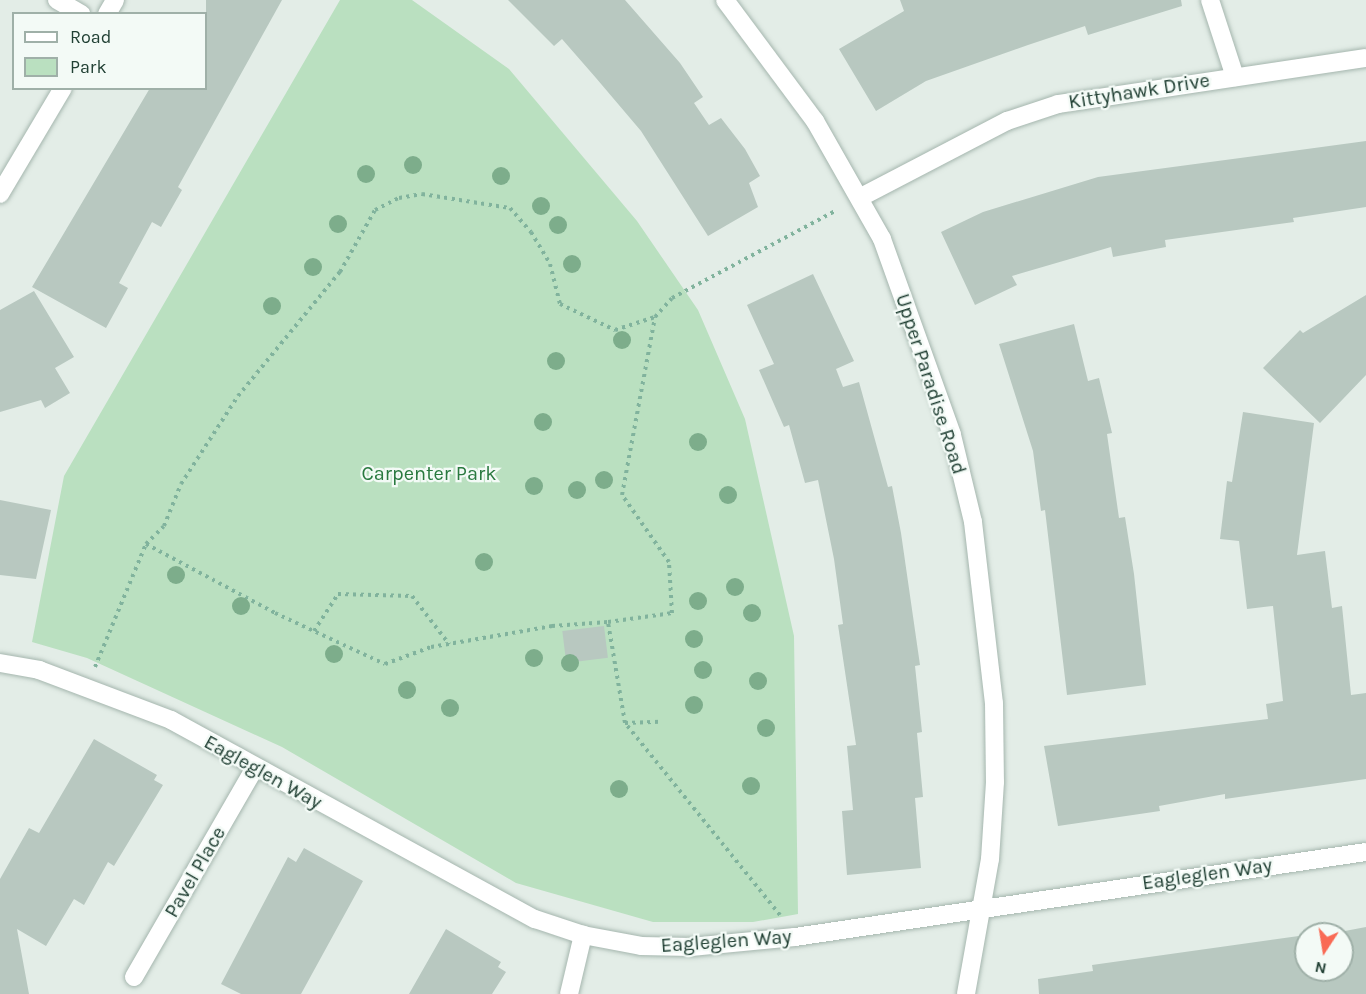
<!DOCTYPE html>
<html>
<head>
<meta charset="utf-8">
<style>
  body { margin:0 }
  #map { position:relative; width:1366px; height:994px; overflow:hidden; background:#e3ede7; font-family:Karla,sans-serif }
  div>[style] { position:absolute }
  .green>* { inset:0; background:#bae0c0 }
  .building>* { inset:0; background:#b8c8c0; transform-origin:0 0 }
  .path>* { height:4px; margin-top:-2px; transform-origin:0; background:repeating-linear-gradient(90deg,#81b39d 0 3px,transparent 0 7.5px) }
  .roads { filter:drop-shadow(0 0 2px #a5b6ae) drop-shadow(0 0 2px #a5b6ae) }
  .minor>* { height:18px; margin:-9px; padding:0 9px; transform-origin:9px; border-radius:9px; background:#fff }
  .trees>* { width:18px; height:18px; margin:-9px; border-radius:50%; background:#7dad8b }
  span { translate:-50% -50%; white-space:nowrap; text-align:center; line-height:1.15; -webkit-text-stroke:4.5px #f3faf6; paint-order:stroke }
  .street-label { font-size:20px; color:#214034 }
  .park-label { font-size:20px; color:#29793f }
  .legend { position:absolute; left:12px; top:12px; width:195px; height:78px; box-sizing:border-box; background:#f3faf6; border:2px solid #9fb0a8; margin:0; padding:8px 10px; list-style:none; font-size:18px; color:#214034 }
  .legend li { display:flex; align-items:center; gap:12px; height:30px }
  .legend b { width:30px; border:2px solid #9fb0a8 }
  .north { position:absolute; left:1294px; top:922px; width:60px; height:60px; box-sizing:border-box; background:#f3faf6; border:2px solid #9fb0a8; border-radius:50%; rotate:192deg; font-size:16px; font-weight:700; line-height:24px; text-align:center; color:#214034 }
  .north::after { content:''; display:block; margin:auto; width:21px; height:27px; background:#f96a55; clip-path:polygon(50% 0,100% 100%,50% 72%,0 100%) }
</style>
</head>
<body>
<div id="map">
  <div class="green">
    <div style="clip-path:polygon(340px 0,412px 0,509px 69px,637px 221px,698px 310px,745px 419px,794px 636px,798px 914px,753px 922px,653px 922px,516px 883px,282px 747px,87px 658px,32px 642px,64px 476px)"></div>
  </div>
  <div class="building">
    <div style="clip-path:polygon(206px 0,282px 0,178px 187px,182px 190px,161px 227px,152px 222px,119px 283px,128px 288px,106px 328px,32px 287px,150px 88px,206px 88px)"></div>
    <div style="clip-path:polygon(508px 0,625px 0,680px 63px,703px 97px,694px 103px,709px 125px,721px 118px,745px 149px,760px 176px,749px 183px,758px 207px,708px 236px,641px 131px,596px 78px,562px 39px,554px 46px)"></div>
    <div style="clip-path:polygon(900px 0,1181px 0,1182px 6px,1088px 35px,1085px 26px,1028px 45px,926px 81px,876px 111px,839px 49px,904px 11px)"></div>
    <div style="clip-path:polygon(1366px 141px,1366px 207px,1293px 218px,1294px 222px,1165px 240px,1166px 247px,1113px 257px,1111px 247px,1012px 276px,1017px 285px,975px 305px,941px 232px,983px 212px,1098px 177px)"></div>
    <div style="clip-path:polygon(813px 274px,854px 361px,836px 369px,843px 387px,859px 382px,888px 487px,892px 486px,901px 533px,920px 665px,915px 666px,922px 732px,917px 733px,923px 797px,915px 798px,921px 868px,847px 875px,842px 811px,853px 810px,847px 746px,856px 745px,838px 625px,843px 624px,834px 559px,818px 480px,805px 483px,789px 425px,784px 427px,759px 370px,774px 364px,747px 305px)"></div>
    <div style="clip-path:polygon(34px 291px,74px 357px,55px 368px,70px 393px,45px 408px,41px 400px,0 412px,0 310px)"></div>
    <div style="clip-path:polygon(1366px 295px,1366px 375px,1320px 423px,1263px 368px,1300px 330px,1303px 333px)"></div>
    <div style="clip-path:polygon(1074px 324px,1088px 381px,1099px 378px,1112px 433px,1107px 434px,1119px 518px,1125px 517px,1134px 574px,1146px 685px,1067px 695px,1045px 510px,1041px 511px,1033px 451px,999px 344px)"></div>
    <div style="clip-path:polygon(1243px 412px,1314px 423px,1297px 555px,1325px 551px,1332px 608px,1342px 606px,1351px 695px,1366px 693px,1366px 779px,1225px 799px,1225px 794px,1159px 806px,1160px 811px,1058px 826px,1044px 746px,1268px 719px,1266px 704px,1283px 701px,1273px 606px,1247px 609px,1239px 541px,1220px 539px,1227px 481px,1232px 482px)"></div>
    <div style="clip-path:polygon(0 500px,51px 510px,36px 579px,0 575px)"></div>
    <div style="left:604px;top:626px;width:32px;height:42px;rotate:83deg"></div>
    <div style="clip-path:polygon(94px 739px,157px 775px,154px 780px,163px 785px,114px 866px,108px 862px,84px 905px,74px 899px,46px 946px,17px 929px,29px 994px,0 994px,0 879px,29px 828px,39px 833px)"></div>
    <div style="clip-path:polygon(304px 848px,363px 881px,301px 994px,241px 994px,221px 984px,288px 857px,296px 862px)"></div>
    <div style="clip-path:polygon(1366px 927px,1366px 994px,1039px 994px,1038px 979px,1093px 971px,1092px 965px,1306px 935px,1306px 970px,1342px 970px,1342px 934px,1329px 934px)"></div>
    <div style="clip-path:polygon(446px 929px,501px 962px,498px 967px,506px 972px,492px 994px,409px 994px)"></div>
  </div>
  <div class="path">
    <div style="left:146px;top:544px;width:146px;rotate:28.1deg"></div>
    <div style="left:275px;top:613px;width:121px;rotate:24.9deg"></div>
    <div style="left:385px;top:664px;width:49px;rotate:-20.3deg"></div>
    <div style="left:431px;top:647px;width:123px;rotate:-9.8deg"></div>
    <div style="left:552px;top:626px;width:56px;rotate:-4.1deg"></div>
    <div style="left:314px;top:631px;width:44px;rotate:-57deg"></div>
    <div style="left:338px;top:594px;width:74px;rotate:1.5deg"></div>
    <div style="left:412px;top:596px;width:61px;rotate:52.4deg"></div>
    <div style="left:95px;top:667px;width:133px;rotate:-67.5deg"></div>
    <div style="left:146px;top:544px;width:25px;rotate:-45deg"></div>
    <div style="left:164px;top:526px;width:45px;rotate:-68deg"></div>
    <div style="left:181px;top:484px;width:105px;rotate:-57.1deg"></div>
    <div style="left:238px;top:396px;width:161px;rotate:-50.6deg"></div>
    <div style="left:340px;top:272px;width:71px;rotate:-60.6deg"></div>
    <div style="left:375px;top:210px;width:27px;rotate:-27deg"></div>
    <div style="left:399px;top:198px;width:23px;rotate:-10deg"></div>
    <div style="left:422px;top:194px;width:89px;rotate:9deg"></div>
    <div style="left:510px;top:208px;width:32px;rotate:49deg"></div>
    <div style="left:531px;top:232px;width:37px;rotate:59deg"></div>
    <div style="left:550px;top:264px;width:41px;rotate:76deg"></div>
    <div style="left:560px;top:304px;width:61px;rotate:25.3deg"></div>
    <div style="left:615px;top:330px;width:42px;rotate:-18deg"></div>
    <div style="left:625px;top:723px;width:35px;rotate:-2deg"></div>
    <div style="left:780px;top:915px;width:247px;rotate:-128.9deg"></div>
    <div style="left:625px;top:723px;width:102px;rotate:-99.6deg"></div>
    <div style="left:608px;top:622px;width:65px;rotate:-8deg"></div>
    <div style="left:672px;top:613px;width:51px;rotate:-93.4deg"></div>
    <div style="left:669px;top:562px;width:82px;rotate:-125deg"></div>
    <div style="left:622px;top:495px;width:181px;rotate:-79.5deg"></div>
    <div style="left:655px;top:317px;width:25px;rotate:-48deg"></div>
    <div style="left:672px;top:298px;width:187px;rotate:-28.1deg"></div>
  </div>
  <div class="roads">
    <div class="minor">
      <div style="left:57px;top:0;width:28px;rotate:30deg"></div>
      <div style="left:725px;top:0;width:151px;rotate:53.4deg"></div>
      <div style="left:815px;top:121px;width:136px;rotate:60.4deg"></div>
      <div style="left:882px;top:239px;width:208px;rotate:70.3deg"></div>
      <div style="left:952px;top:435px;width:89px;rotate:76.4deg"></div>
      <div style="left:973px;top:522px;width:182px;rotate:83.4deg"></div>
      <div style="left:994px;top:703px;width:79px;rotate:89.3deg"></div>
      <div style="left:995px;top:782px;width:77px;rotate:93.7deg"></div>
      <div style="left:990px;top:859px;width:137px;rotate:100.1deg"></div>
      <div style="left:1210px;top:0;width:81px;rotate:72deg"></div>
      <div style="left:107px;top:14px;width:16px;rotate:-60deg"></div>
      <div style="left:0;top:194px;width:123px;rotate:-59.3deg"></div>
      <div style="left:861px;top:197px;width:165px;rotate:-27.5deg"></div>
      <div style="left:1007px;top:121px;width:54px;rotate:-18.4deg"></div>
      <div style="left:1058px;top:104px;width:311px;rotate:-8.5deg"></div>
      <div style="left:0;top:663px;width:40px;rotate:10deg"></div>
      <div style="left:39px;top:670px;width:141px;rotate:20.7deg"></div>
      <div style="left:171px;top:720px;width:415px;rotate:28.7deg"></div>
      <div style="left:535px;top:919px;width:51px;rotate:18.4deg"></div>
      <div style="left:583px;top:935px;width:59px;rotate:10.7deg"></div>
      <div style="left:641px;top:946px;width:50px;rotate:1.1deg"></div>
      <div style="left:691px;top:947px;width:104px;rotate:-5.5deg"></div>
      <div style="left:795px;top:937px;width:577px;rotate:-8.47deg"></div>
      <div style="left:134px;top:977px;width:242px;rotate:-60deg"></div>
      <div style="left:569px;top:994px;width:61px;rotate:-76.7deg"></div>
    </div>
  </div>
  <div class="trees">
    <div style="left:413px;top:165px"></div>
    <div style="left:366px;top:174px"></div>
    <div style="left:501px;top:176px"></div>
    <div style="left:541px;top:206px"></div>
    <div style="left:338px;top:224px"></div>
    <div style="left:558px;top:225px"></div>
    <div style="left:572px;top:264px"></div>
    <div style="left:313px;top:267px"></div>
    <div style="left:272px;top:306px"></div>
    <div style="left:622px;top:340px"></div>
    <div style="left:556px;top:361px"></div>
    <div style="left:543px;top:422px"></div>
    <div style="left:698px;top:442px"></div>
    <div style="left:604px;top:480px"></div>
    <div style="left:534px;top:486px"></div>
    <div style="left:577px;top:490px"></div>
    <div style="left:728px;top:495px"></div>
    <div style="left:484px;top:562px"></div>
    <div style="left:176px;top:575px"></div>
    <div style="left:735px;top:587px"></div>
    <div style="left:698px;top:601px"></div>
    <div style="left:241px;top:606px"></div>
    <div style="left:752px;top:613px"></div>
    <div style="left:694px;top:639px"></div>
    <div style="left:334px;top:654px"></div>
    <div style="left:534px;top:658px"></div>
    <div style="left:570px;top:663px"></div>
    <div style="left:703px;top:670px"></div>
    <div style="left:758px;top:681px"></div>
    <div style="left:407px;top:690px"></div>
    <div style="left:694px;top:705px"></div>
    <div style="left:450px;top:708px"></div>
    <div style="left:766px;top:728px"></div>
    <div style="left:751px;top:786px"></div>
    <div style="left:619px;top:789px"></div>
  </div>
  <div class="street-label">
    <span style="left:1139px;top:91px;rotate:-9deg">Kittyhawk Drive</span>
    <span style="left:931px;top:384px;rotate:72deg">Upper Paradise Road</span>
    <span style="left:263px;top:772px;rotate:29deg">Eagleglen Way</span>
    <span style="left:195px;top:872px;rotate:-60deg">Pavel Place</span>
    <span style="left:1207px;top:874px;rotate:-8deg">Eagleglen Way</span>
    <span style="left:726px;top:941px;rotate:-4deg">Eagleglen Way</span>
  </div>
  <div class="park-label">
    <span style="left:429px;top:473px">Carpenter Park</span>
  </div>
  <ul class="legend">
  <li><b style="height:8px;background:#fff"></b>Road</li>
  <li><b style="height:16px;background:#bae0c0"></b>Park</li>
  </ul>
  <div class="north">N</div>
</div>
</body>
</html>
